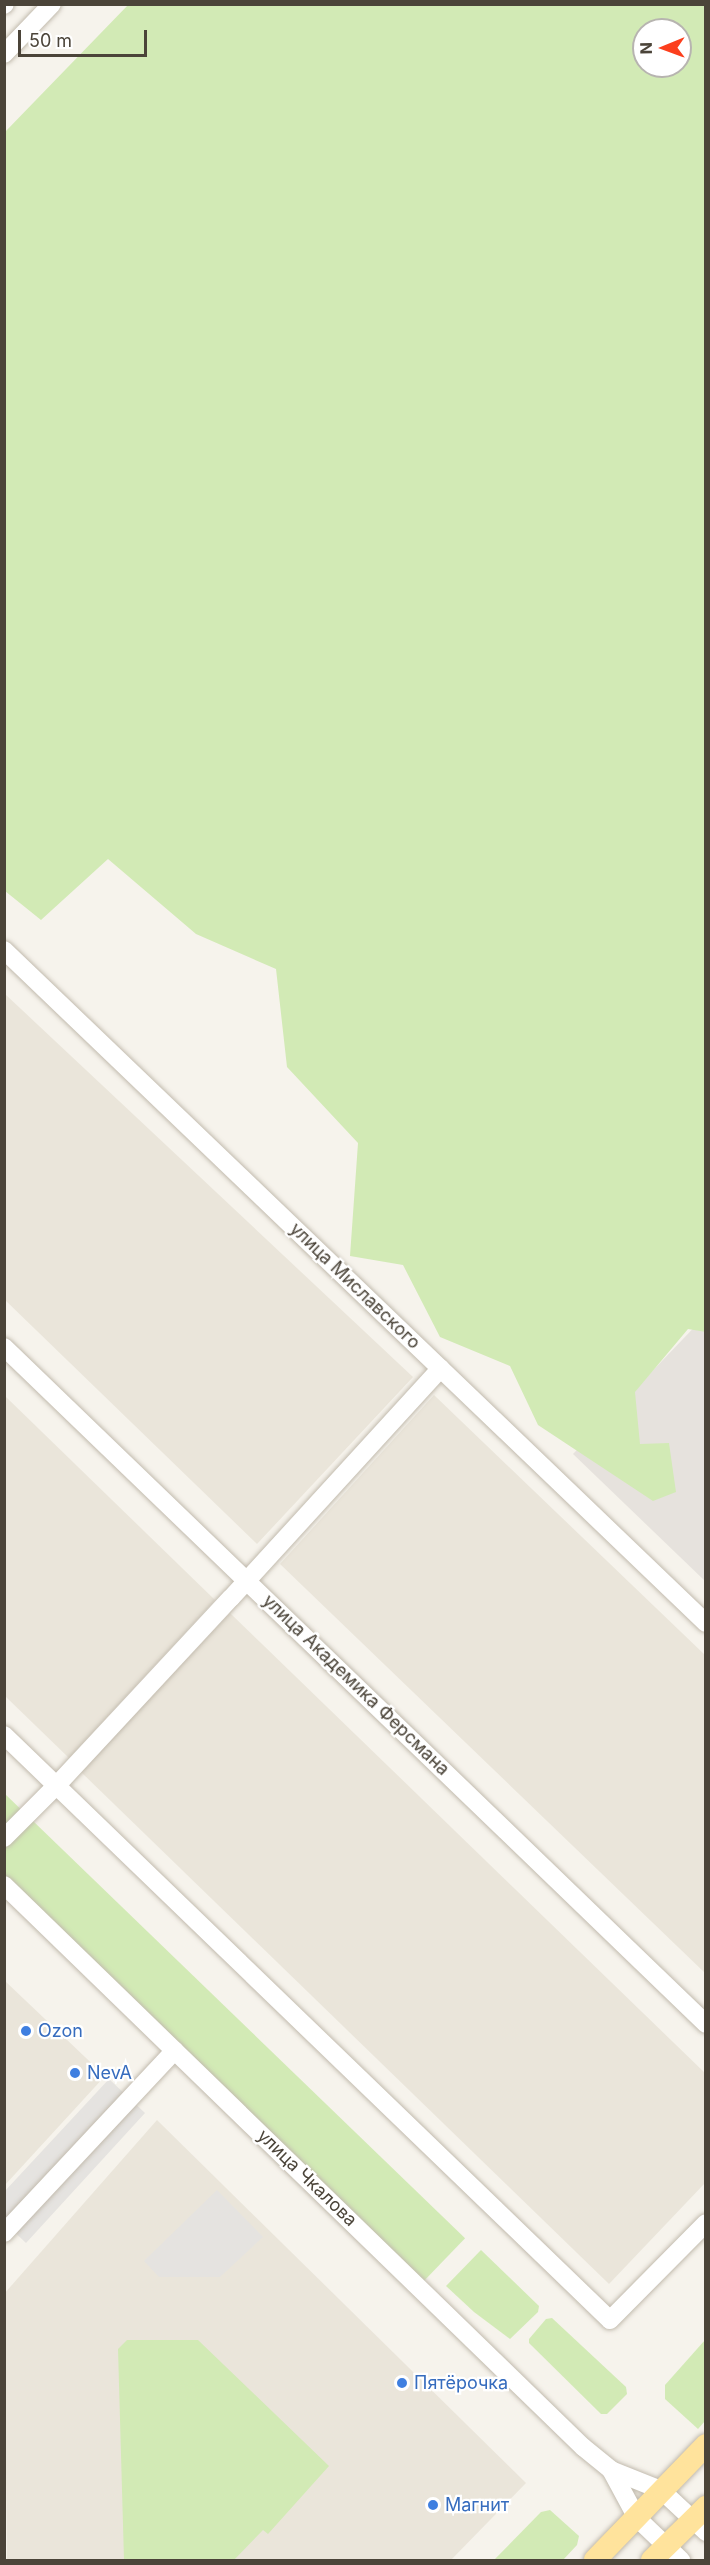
<!DOCTYPE html>
<html>
<head>
<meta charset="utf-8">
<style>
  body { margin:0 }
  #map { position:relative; width:710px; height:2565px; overflow:hidden; background:#f6f3ec; font-family:Inter,sans-serif }
  div>[style] { position:absolute }
  .residential>* { inset:0; background:#eae5da }
  .industrial>* { inset:0; background:#e6e2dd }
  .green>* { inset:0; background:#d2eab5; transform-origin:0 0 }
  .parking>* { inset:0; background:#e5e3e0 }
  .roads { filter:drop-shadow(0 0 2px #c2bbae) drop-shadow(0 0 2px #c2bbae) }
  .minor>* { height:18px; margin:-9px; padding:0 9px; transform-origin:9px; border-radius:9px; background:#fff }
  .major>* { height:22px; margin:-11px; padding:0 11px; transform-origin:11px; border-radius:11px; background:#ffe39c }
  .dots>* { width:16px; height:16px; translate:-50% -50%; box-sizing:border-box; border:3px solid #fff; border-radius:50% }
  span { translate:-50% -50%; white-space:nowrap; text-align:center; line-height:1.15; -webkit-text-stroke:4.5px #fff; paint-order:stroke }
  .street-label { font-size:18px; color:#4b4439 }
  .shop-label { font-size:18px; color:#366cbe }
  .left { translate:0 -50%; text-align:left }
  .frame { position:absolute; inset:0; border:6px solid #4b4439; pointer-events:none }
  .north { position:absolute; left:632px; top:18px; width:60px; height:60px; box-sizing:border-box; background:#fff; border:2px solid #b7b4b0; border-radius:50%; rotate:269deg; font-size:16px; font-weight:700; line-height:24px; text-align:center; color:#4b4439 }
  .north::after { content:''; display:block; margin:auto; width:21px; height:27px; background:#fc3f1d; clip-path:polygon(50% 0,100% 100%,50% 72%,0 100%) }
  .scale { position:absolute; left:18px; top:30px; width:129px; height:27px; box-sizing:border-box; border:3px solid #4b4439; border-top:0; padding-left:8px; font-size:18px; line-height:21px; white-space:nowrap; color:#4b4439; -webkit-text-stroke:4px #fff; paint-order:stroke }
</style>
</head>
<body>
<div id="map">
  <div class="residential">
    <div style="clip-path:polygon(5px 994px,413px 1377px,257px 1544px,5px 1300px)"></div>
    <div style="clip-path:polygon(434px 1395px,705px 1655px,705px 1973px,280px 1564px)"></div>
    <div style="clip-path:polygon(5px 1396px,215px 1600px,69px 1758px,5px 1696px)"></div>
    <div style="clip-path:polygon(230px 1613px,705px 2073px,705px 2183px,609px 2284px,81px 1772px)"></div>
    <div style="clip-path:polygon(5px 1981px,105px 2076px,5px 2185px,4px 2185px)"></div>
    <div style="clip-path:polygon(157px 2120px,526px 2483px,451px 2560px,7px 2560px,4px 2294px)"></div>
  </div>
  <div class="industrial">
    <div style="clip-path:polygon(705px 1316px,705px 1581px,573px 1454px)"></div>
  </div>
  <div class="green">
    <div style="clip-path:polygon(evenodd,128px 5px,705px 5px,706px 1332px,688px 1329px,635px 1392px,640px 1444px,669px 1443px,676px 1492px,653px 1501px,538px 1425px,510px 1366px,440px 1337px,403px 1265px,350px 1256px,358px 1143px,287px 1067px,276px 969px,196px 934px,108px 859px,41px 920px,5px 891px,5px 132px,128px 5px,644px 30px,680px 30px,680px 66px,644px 66px,644px 30px)"></div>
    <div style="left:4px;top:1793px;width:641px;height:68px;rotate:44deg"></div>
    <div style="clip-path:polygon(481px 2250px,539px 2306px,538px 2312px,510px 2339px,474px 2312px,446px 2286px)"></div>
    <div style="clip-path:polygon(552px 2318px,626px 2387px,627px 2394px,607px 2414px,601px 2414px,529px 2343px,529px 2339px,546px 2319px)"></div>
    <div style="clip-path:polygon(127px 2340px,198px 2340px,329px 2466px,268px 2534px,263px 2530px,234px 2560px,124px 2560px,118px 2349px)"></div>
    <div style="clip-path:polygon(705px 2340px,705px 2421px,698px 2429px,665px 2399px,665px 2385px)"></div>
    <div style="clip-path:polygon(550px 2510px,579px 2536px,577px 2545px,563px 2560px,494px 2560px,541px 2512px)"></div>
  </div>
  <div class="parking">
    <div style="clip-path:polygon(109px 2079px,145px 2113px,26px 2243px,5px 2223px,4px 2192px)"></div>
    <div style="clip-path:polygon(217px 2190px,263px 2237px,220px 2277px,159px 2277px,144px 2261px)"></div>
  </div>
  <div class="roads">
    <div class="minor">
      <div style="left:4px;top:5px;width:1px;rotate:-45deg"></div>
      <div style="left:4px;top:54px;width:69px;rotate:-46.2deg"></div>
      <div style="left:4px;top:950px;width:972px;rotate:43.79deg"></div>
      <div style="left:4px;top:1347px;width:975px;rotate:43.96deg"></div>
      <div style="left:4px;top:1735px;width:842px;rotate:43.99deg"></div>
      <div style="left:610px;top:2320px;width:136px;rotate:-45.3deg"></div>
      <div style="left:4px;top:1838px;width:75px;rotate:-45deg"></div>
      <div style="left:57px;top:1785px;width:255px;rotate:-47.1deg"></div>
      <div style="left:231px;top:1598px;width:311px;rotate:-47.6deg"></div>
      <div style="left:4px;top:1885px;width:807px;rotate:44.15deg"></div>
      <div style="left:583px;top:2447px;width:36px;rotate:39deg"></div>
      <div style="left:611px;top:2470px;width:54px;rotate:21.8deg"></div>
      <div style="left:661px;top:2490px;width:62px;rotate:43deg"></div>
      <div style="left:4px;top:2233px;width:250px;rotate:-46.9deg"></div>
      <div style="left:611px;top:2470px;width:55px;rotate:61.6deg"></div>
      <div style="left:637px;top:2518px;width:61px;rotate:43.7deg"></div>
    </div>
    <div class="major">
      <div style="left:595px;top:2560px;width:160px;rotate:-46deg"></div>
      <div style="left:652px;top:2560px;width:76px;rotate:-44.5deg"></div>
    </div>
  </div>
  <div class="dots">
    <div style="left:26px;top:2031px;background:#3f7fe0"></div>
    <div style="left:75px;top:2073px;background:#3f7fe0"></div>
    <div style="left:402px;top:2383px;background:#3f7fe0"></div>
    <div style="left:433px;top:2505px;background:#3f7fe0"></div>
  </div>
  <div class="street-label">
    <span style="left:355px;top:1286px;rotate:44deg">улица Миславского</span>
    <span style="left:356px;top:1685px;rotate:44deg">улица Академика Ферсмана</span>
    <span style="left:307px;top:2178px;rotate:44deg">улица Чкалова</span>
  </div>
  <div class="shop-label">
    <span class="left" style="left:38px;top:2031px">Ozon</span>
    <span class="left" style="left:87px;top:2073px">NevA</span>
    <span class="left" style="left:414px;top:2383px">Пятёрочка</span>
    <span class="left" style="left:445px;top:2505px">Магнит</span>
  </div>
  <div class="frame"></div>
  <div class="north">N</div>
  <div class="scale">50 m</div>
</div>
</body>
</html>
